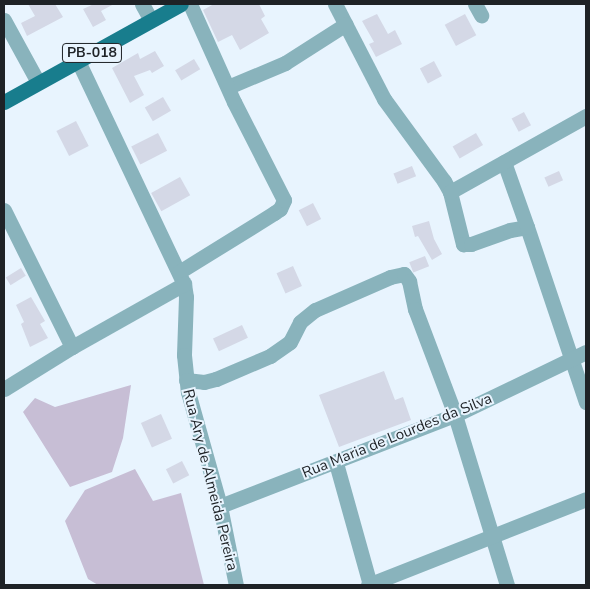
<!DOCTYPE html>
<html>
<head>
<meta charset="utf-8">
<style>
  body { margin:0 }
  #map { position:relative; width:590px; height:589px; overflow:hidden; background:#e8f4fe; font-family:"Nunito Sans",sans-serif }
  div>[style] { position:absolute }
  .green>* { inset:0; background:#c7bed5 }
  .building>* { inset:0; background:#d4d8e6; transform-origin:0 0 }
  .minor>* { height:15px; margin:-7.5px; padding:0 7.5px; transform-origin:7.5px; border-radius:7.5px; background:#89b3bc }
  .major>* { height:15px; margin:-7.5px; padding:0 7.5px; transform-origin:7.5px; border-radius:7.5px; background:#187d8d }
  span { translate:-50% -50%; white-space:nowrap; text-align:center; line-height:1.15; -webkit-text-stroke:4px #e8f4fe; paint-order:stroke }
  .shield-label span { padding:1px 4px; background:#e8f4fe; border:1px solid; border-radius:4px; -webkit-text-stroke-width:0 }
  .shield-label { font-size:14px; color:#1e2226; font-weight:700 }
  .street-label { font-size:15px; color:#1e2226 }
  .frame { position:absolute; inset:0; border:5px solid #1e2226; pointer-events:none }
</style>
</head>
<body>
<div id="map">
  <div class="green">
    <div style="clip-path:polygon(131px 385px,123px 438px,112px 472px,70px 487px,23px 412px,35px 398px,55px 407px)"></div>
    <div style="clip-path:polygon(135px 469px,153px 501px,181px 493px,204px 585px,98px 585px,88px 579px,65px 521px,85px 490px)"></div>
  </div>
  <div class="building">
    <div style="clip-path:polygon(28px 4px,55px 4px,63px 17px,27px 36px,21px 23px,35px 16px)"></div>
    <div style="clip-path:polygon(94px 4px,114px 4px,101px 11px,106px 20px,93px 27px,83px 9px)"></div>
    <div style="clip-path:polygon(214px 4px,259px 4px,265px 16px,261px 19px,269px 33px,240px 50px,232px 35px,218px 42px,203px 10px)"></div>
    <div style="clip-path:polygon(377px 14px,388px 34px,395px 30px,402px 44px,376px 57px,369px 44px,374px 42px,362px 21px)"></div>
    <div style="left:465px;top:14px;width:24px;height:23px;rotate:62deg"></div>
    <div style="clip-path:polygon(155px 51px,164px 66px,152px 73px,150px 70px,134px 76px,144px 95px,130px 103px,112px 68px,138px 53px,140px 59px)"></div>
    <div style="left:194px;top:59px;width:12px;height:22px;rotate:59deg"></div>
    <div style="left:434px;top:61px;width:17px;height:16px;rotate:62deg"></div>
    <div style="left:163px;top:97px;width:16px;height:21px;rotate:60deg"></div>
    <div style="left:524px;top:112px;width:15px;height:14px;rotate:62deg"></div>
    <div style="left:76px;top:121px;width:28px;height:22px;rotate:63deg"></div>
    <div style="left:158px;top:133px;width:20px;height:30px;rotate:63deg"></div>
    <div style="left:476px;top:133px;width:14px;height:27px;rotate:60deg"></div>
    <div style="left:412px;top:166px;width:11px;height:20px;rotate:68deg"></div>
    <div style="left:559px;top:171px;width:10px;height:16px;rotate:66deg"></div>
    <div style="left:180px;top:177px;width:21px;height:33px;rotate:61deg"></div>
    <div style="left:313px;top:203px;width:18px;height:16px;rotate:63deg"></div>
    <div style="clip-path:polygon(429px 221px,434px 239px,442px 254px,432px 260px,418px 236px,415px 237px,412px 226px)"></div>
    <div style="left:425px;top:256px;width:11px;height:17px;rotate:68deg"></div>
    <div style="left:293px;top:266px;width:22px;height:18px;rotate:66deg"></div>
    <div style="left:21px;top:268px;width:9px;height:18px;rotate:58deg"></div>
    <div style="clip-path:polygon(31px 297px,45px 321px,40px 324px,48px 338px,30px 347px,21px 324px,24px 322px,16px 305px)"></div>
    <div style="left:242px;top:325px;width:14px;height:32px;rotate:65deg"></div>
    <div style="clip-path:polygon(384px 371px,395px 400px,403px 397px,411px 420px,339px 447px,319px 395px)"></div>
    <div style="left:161px;top:414px;width:27px;height:22px;rotate:66deg"></div>
    <div style="left:182px;top:461px;width:16px;height:18px;rotate:63deg"></div>
  </div>
  <div class="minor">
    <div style="left:142px;top:4px;width:18px;rotate:61deg"></div>
    <div style="left:335px;top:4px;width:107px;rotate:62.7deg"></div>
    <div style="left:384px;top:99px;width:102px;rotate:53.8deg"></div>
    <div style="left:444px;top:181px;width:13px;rotate:61deg"></div>
    <div style="left:450px;top:192px;width:54px;rotate:76deg"></div>
    <div style="left:463px;top:244px;width:8px"></div>
    <div style="left:471px;top:244px;width:41px;rotate:-19.7deg"></div>
    <div style="left:510px;top:230px;width:17px;rotate:-10deg"></div>
    <div style="left:527px;top:227px;width:185px;rotate:71.4deg"></div>
    <div style="left:475px;top:4px;width:13px;rotate:61deg"></div>
    <div style="left:4px;top:20px;width:71px;rotate:61.3deg"></div>
    <div style="left:78px;top:61px;width:247px;rotate:64.6deg"></div>
    <div style="left:184px;top:284px;width:13px;rotate:81deg"></div>
    <div style="left:186px;top:297px;width:58px;rotate:92deg"></div>
    <div style="left:184px;top:355px;width:37px;rotate:84deg"></div>
    <div style="left:188px;top:392px;width:118px;rotate:74.3deg"></div>
    <div style="left:220px;top:506px;width:81px;rotate:78.6deg"></div>
    <div style="left:228px;top:87px;width:62px;rotate:-22.8deg"></div>
    <div style="left:285px;top:63px;width:72px;rotate:-32.6deg"></div>
    <div style="left:504px;top:162px;width:69px;rotate:70.5deg"></div>
    <div style="left:450px;top:192px;width:156px;rotate:-29.2deg"></div>
    <div style="left:4px;top:210px;width:153px;rotate:63.6deg"></div>
    <div style="left:179px;top:272px;width:112px;rotate:-31.8deg"></div>
    <div style="left:274px;top:213px;width:7px;rotate:-34deg"></div>
    <div style="left:280px;top:209px;width:10px;rotate:-66deg"></div>
    <div style="left:284px;top:200px;width:110px;rotate:-117deg"></div>
    <div style="left:234px;top:102px;width:107px;rotate:-114.2deg"></div>
    <div style="left:186px;top:380px;width:18px;rotate:6deg"></div>
    <div style="left:204px;top:382px;width:12px;rotate:-14deg"></div>
    <div style="left:216px;top:379px;width:59px;rotate:-23.1deg"></div>
    <div style="left:270px;top:356px;width:24px;rotate:-35deg"></div>
    <div style="left:290px;top:342px;width:22px;rotate:-63deg"></div>
    <div style="left:300px;top:322px;width:19px;rotate:-39deg"></div>
    <div style="left:315px;top:310px;width:82px;rotate:-23.7deg"></div>
    <div style="left:390px;top:277px;width:14px;rotate:-12deg"></div>
    <div style="left:404px;top:274px;width:9px;rotate:54deg"></div>
    <div style="left:409px;top:281px;width:29px;rotate:78deg"></div>
    <div style="left:415px;top:309px;width:113px;rotate:69.3deg"></div>
    <div style="left:455px;top:415px;width:178px;rotate:73deg"></div>
    <div style="left:4px;top:389px;width:80px;rotate:-31.7deg"></div>
    <div style="left:72px;top:347px;width:129px;rotate:-29.4deg"></div>
    <div style="left:336px;top:463px;width:127px;rotate:74.4deg"></div>
    <div style="left:220px;top:506px;width:252px;rotate:-21.2deg"></div>
    <div style="left:455px;top:415px;width:145px;rotate:-25.7deg"></div>
    <div style="left:368px;top:585px;width:234px;rotate:-21.5deg"></div>
  </div>
  <div class="major">
    <div style="left:4px;top:102px;width:202px;rotate:-29deg"></div>
  </div>
  <div class="shield-label">
    <span style="left:92px;top:53px">PB-018</span>
  </div>
  <div class="street-label">
    <span style="left:397px;top:436px;rotate:-22deg">Rua Maria de Lourdes da Silva</span>
    <span style="left:210px;top:480px;rotate:76deg">Rua Ary de Almeida Pereira</span>
  </div>
  <div class="frame"></div>
</div>
</body>
</html>
